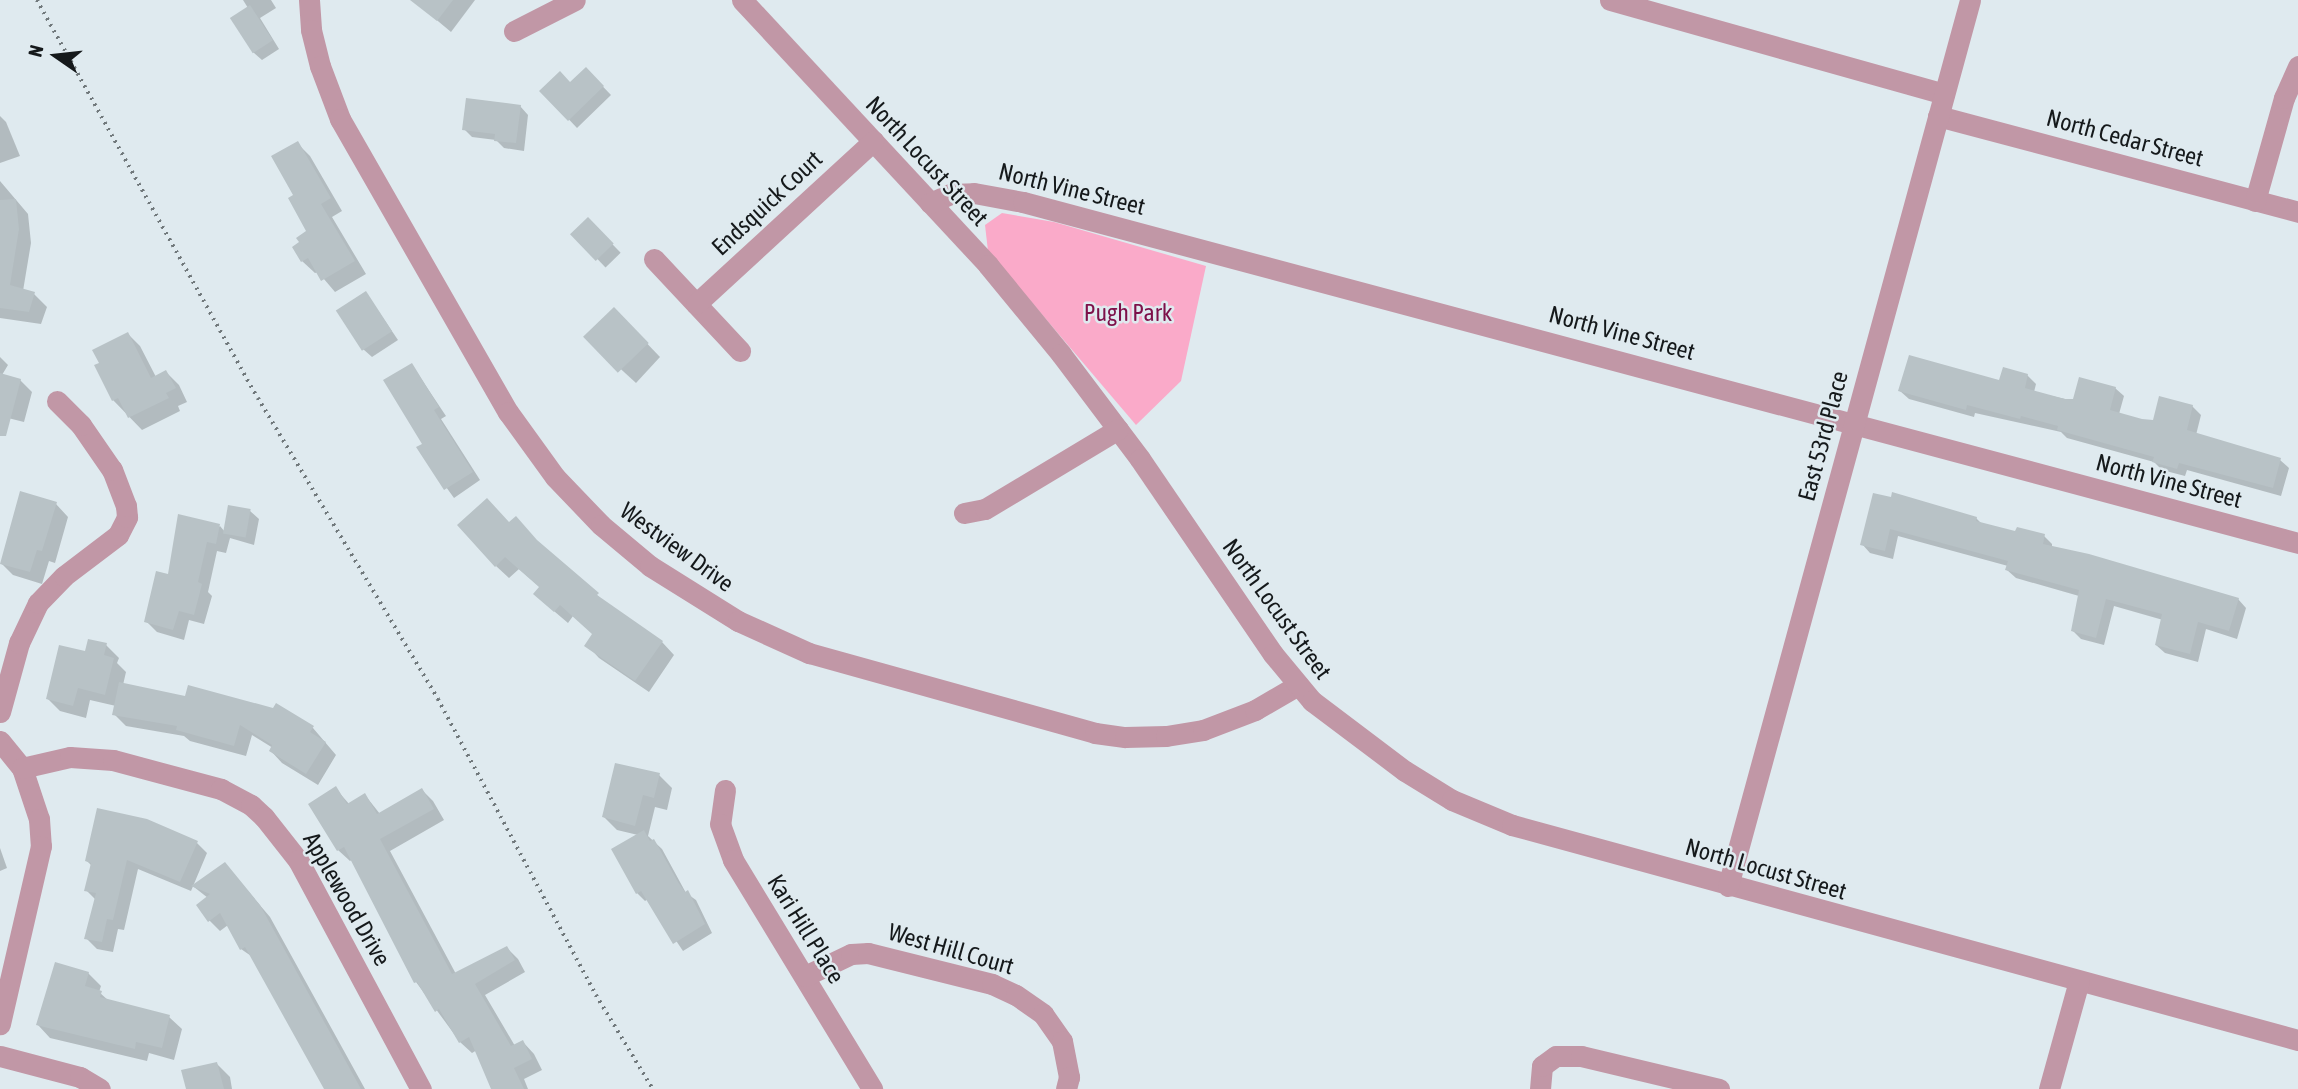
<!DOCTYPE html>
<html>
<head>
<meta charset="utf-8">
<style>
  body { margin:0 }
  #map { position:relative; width:2298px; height:1089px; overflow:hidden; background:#dfeaef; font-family:"Asap Condensed",sans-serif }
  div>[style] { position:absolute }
  .green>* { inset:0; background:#faaac9 }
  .shadow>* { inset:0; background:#0003; transform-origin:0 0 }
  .building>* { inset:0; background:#b8c2c6; transform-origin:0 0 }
  .path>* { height:3.5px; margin-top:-1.75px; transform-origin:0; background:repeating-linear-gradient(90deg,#70787b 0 2px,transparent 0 7px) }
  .minor>* { height:21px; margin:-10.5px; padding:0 10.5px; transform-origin:10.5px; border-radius:10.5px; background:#c197a6 }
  span { translate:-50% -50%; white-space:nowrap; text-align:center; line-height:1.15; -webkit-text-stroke:5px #dfeaef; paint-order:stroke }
  .street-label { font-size:24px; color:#15191b }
  .park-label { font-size:24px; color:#7d104a }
  .north { position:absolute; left:21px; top:21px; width:70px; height:70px; -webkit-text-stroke:5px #dfeaef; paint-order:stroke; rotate:284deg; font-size:19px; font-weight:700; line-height:28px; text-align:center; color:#15191b }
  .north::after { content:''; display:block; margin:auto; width:24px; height:32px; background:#15191b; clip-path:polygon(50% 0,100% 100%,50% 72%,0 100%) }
</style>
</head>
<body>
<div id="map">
  <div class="green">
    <div style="clip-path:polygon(1002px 213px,1054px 222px,1206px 266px,1181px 381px,1136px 425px,988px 251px,985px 225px)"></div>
  </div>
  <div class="shadow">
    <div style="clip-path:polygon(243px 0,271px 0,276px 8px,260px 18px,279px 49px,262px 60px,253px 52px,248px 8px)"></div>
    <div style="clip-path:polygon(475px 0,451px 32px,414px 1px,414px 0)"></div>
    <div style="clip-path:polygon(586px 69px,611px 95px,577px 128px,542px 91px,570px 85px)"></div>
    <div style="clip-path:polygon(520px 106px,528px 115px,524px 151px,504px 148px,496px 140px,472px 137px,464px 129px)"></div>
    <div style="clip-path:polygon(0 116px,6px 122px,20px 156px,0 163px)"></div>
    <div style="clip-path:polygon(297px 143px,310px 156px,342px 211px,332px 217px,366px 274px,335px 292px,318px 272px,315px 273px,302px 261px,309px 232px,295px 196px)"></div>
    <div style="clip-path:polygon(0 181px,28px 214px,31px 243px,23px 291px,34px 294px,47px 307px,41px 324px,0 318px)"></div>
    <div style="left:588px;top:219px;width:47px;height:21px;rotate:46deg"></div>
    <div style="clip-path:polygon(366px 293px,398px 340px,372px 357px,363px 349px)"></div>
    <div style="clip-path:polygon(615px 310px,660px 357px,636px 383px,601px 351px)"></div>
    <div style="clip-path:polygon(128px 334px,140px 346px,156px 377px,166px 372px,179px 385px,187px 402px,178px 406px,180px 411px,142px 430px,113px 400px,101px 364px)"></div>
    <div style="clip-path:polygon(0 357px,8px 365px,2px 375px,20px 380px,32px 392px,24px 422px,0 416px)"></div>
    <div style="clip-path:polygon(412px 365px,446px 416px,441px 419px,480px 480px,454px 498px,418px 448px,424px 444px)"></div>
    <div style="clip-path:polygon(2027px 375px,2036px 384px,2034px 392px,2074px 401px,2115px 388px,2124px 396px,2119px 414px,2142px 420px,2155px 421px,2192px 406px,2201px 415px,2196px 435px,2280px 460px,2289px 468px,2281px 496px,2187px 470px,2185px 476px,2162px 470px,2154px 462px,2067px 438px,2061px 432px,1975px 413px,1974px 417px,1909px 399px,1900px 391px,2000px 383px)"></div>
    <div style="clip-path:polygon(1874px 495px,1976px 518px,1982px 524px,2017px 533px,2044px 536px,2052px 544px,2052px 548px,2238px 599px,2246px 608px,2237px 639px,2206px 629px,2198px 662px,2165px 653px,2156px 645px,2163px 620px,2114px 606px,2104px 645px,2081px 639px,2073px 631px,2079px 596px,2016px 578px,2007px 570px,2008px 566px,1898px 536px,1893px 559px,1870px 553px,1862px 544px)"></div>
    <div style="clip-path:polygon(56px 504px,68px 517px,55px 563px,49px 561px,42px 584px,13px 575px,1px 563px)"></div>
    <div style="clip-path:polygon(250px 511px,259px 519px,254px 545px,230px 538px,226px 553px,217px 551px,208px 592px,212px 596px,204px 624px,189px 620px,184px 640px,157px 632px,146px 621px,169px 576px,220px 526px,225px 532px)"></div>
    <div style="clip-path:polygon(510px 524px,543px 547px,608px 605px,662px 642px,674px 655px,649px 692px,599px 658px,587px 645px,594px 634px,573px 616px,568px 623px,548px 606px,541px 588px,519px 569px,509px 578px,496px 566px)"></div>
    <div style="clip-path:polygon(106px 645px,119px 658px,117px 663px,126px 672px,123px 685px,313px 728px,336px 755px,318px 785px,282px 763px,271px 751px,273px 748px,252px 735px,246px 756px,190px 741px,184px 736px,126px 726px,114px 714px,116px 706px,90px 700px,86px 718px,60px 711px,47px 698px,86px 653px)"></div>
    <div style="clip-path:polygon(659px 775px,672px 788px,667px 810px,655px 807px,648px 836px,662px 849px,686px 893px,696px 900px,712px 933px,683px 951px,648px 899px,645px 901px,637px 893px,638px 835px,617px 830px,604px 817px)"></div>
    <div style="clip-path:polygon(336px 789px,350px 805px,365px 795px,380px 814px,422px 790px,433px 801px,444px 820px,390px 851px,456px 974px,507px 948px,518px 959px,525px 972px,485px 995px,515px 1046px,523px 1042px,534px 1054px,542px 1070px,524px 1079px,528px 1089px,495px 1089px,477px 1050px,472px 1053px,460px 1042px,416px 982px,353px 859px,350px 861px,338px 850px)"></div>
    <div style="clip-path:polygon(197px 843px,207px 853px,191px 891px,138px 869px,124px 930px,118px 929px,113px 952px,97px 949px,86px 938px,96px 900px,86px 890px,92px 866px,87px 861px)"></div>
    <div style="clip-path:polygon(0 848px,7px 868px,0 871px)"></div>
    <div style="clip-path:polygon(225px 864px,270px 917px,365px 1089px,328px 1089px,254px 958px,241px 949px,228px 925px,220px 931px,209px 920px,208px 898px,194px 887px)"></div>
    <div style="clip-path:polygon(88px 973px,101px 986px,99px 992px,110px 1002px,169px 1017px,182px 1029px,174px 1060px,149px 1053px,147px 1061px,50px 1038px,38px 1025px)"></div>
    <div style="clip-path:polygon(217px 1064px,230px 1077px,232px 1089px,187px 1089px)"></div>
  </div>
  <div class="building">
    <div style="clip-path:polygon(410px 0,453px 0,437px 21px)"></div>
    <div style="left:250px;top:5px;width:42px;height:24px;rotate:57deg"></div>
    <div style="clip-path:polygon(586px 67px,604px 86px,568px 121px,539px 91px,560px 71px,570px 82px)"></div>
    <div style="clip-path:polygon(466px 98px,521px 105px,516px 143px,494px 141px,495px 134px,462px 130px)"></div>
    <div style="clip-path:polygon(298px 141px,331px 198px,321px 204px,355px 261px,321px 281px,308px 258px,301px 262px,292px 247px,299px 242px,296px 238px,306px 231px,288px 198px,293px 195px,271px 156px)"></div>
    <div style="clip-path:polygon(16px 199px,19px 229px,10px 285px,35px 292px,29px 312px,0 308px,0 200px)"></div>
    <div style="left:588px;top:217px;width:37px;height:25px;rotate:46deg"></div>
    <div style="left:366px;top:291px;width:48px;height:36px;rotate:57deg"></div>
    <div style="left:614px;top:307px;width:50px;height:43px;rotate:46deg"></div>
    <div style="clip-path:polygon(128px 332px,151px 378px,166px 370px,176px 388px,166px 393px,169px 398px,128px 418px,118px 398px,112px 401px,94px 365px,99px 363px,92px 350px)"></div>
    <div style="clip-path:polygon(1909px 355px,1999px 380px,2003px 367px,2028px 374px,2025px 388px,2065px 399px,2073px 399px,2079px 377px,2116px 387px,2110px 410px,2142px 419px,2153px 420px,2159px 396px,2193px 405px,2187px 430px,2281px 458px,2273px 488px,2179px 463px,2177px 469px,2152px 462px,2154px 457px,2057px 430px,2058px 426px,2021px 416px,2020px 419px,1967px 405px,1966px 410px,1898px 391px)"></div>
    <div style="clip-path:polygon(412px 363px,439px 407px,434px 410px,473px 472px,444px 490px,416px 447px,422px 444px,383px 380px)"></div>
    <div style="clip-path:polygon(0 373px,21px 379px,6px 436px,0 436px)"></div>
    <div style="clip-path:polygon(20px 491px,57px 502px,42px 551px,37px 550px,30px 572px,0 564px)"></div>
    <div style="clip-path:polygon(1892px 492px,1977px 517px,1976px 521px,2015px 531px,2017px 527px,2045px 534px,2043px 544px,2089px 554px,2239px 598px,2229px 631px,2198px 622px,2190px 654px,2155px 645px,2162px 614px,2106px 599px,2096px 638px,2071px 631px,2079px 590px,2005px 570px,2008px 561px,1890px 529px,1885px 551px,1860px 545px,1873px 493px,1891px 497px)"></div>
    <div style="clip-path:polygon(487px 498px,509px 522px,516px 516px,537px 540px,599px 593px,597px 595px,663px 641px,635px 681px,584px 646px,592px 634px,560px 605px,554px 612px,533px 594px,539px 587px,505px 557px,495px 567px,457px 525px)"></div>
    <div style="left:228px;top:505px;width:23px;height:29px;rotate:10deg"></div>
    <div style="clip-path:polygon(178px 514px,220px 524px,216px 544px,207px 542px,198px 582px,202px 584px,194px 615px,179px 611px,173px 630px,144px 622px,156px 571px,168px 574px)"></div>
    <div style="clip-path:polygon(88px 639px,107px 643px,104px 655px,114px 658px,105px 695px,78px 688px,73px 706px,46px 699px,59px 645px,85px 651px)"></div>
    <div style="clip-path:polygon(119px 682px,185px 696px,188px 685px,273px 708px,276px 703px,314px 726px,310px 732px,326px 742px,306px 774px,269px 751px,272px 745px,240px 725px,234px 746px,176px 730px,177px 726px,112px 715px)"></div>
    <div style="clip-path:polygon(615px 763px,660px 773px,654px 798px,643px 795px,635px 826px,602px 817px)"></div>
    <div style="clip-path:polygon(336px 786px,347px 804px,365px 793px,377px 814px,422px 788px,434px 809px,380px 839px,452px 974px,507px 946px,515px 960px,475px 984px,511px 1046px,523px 1040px,532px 1059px,514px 1068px,524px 1089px,491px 1089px,469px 1037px,459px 1043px,439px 1009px,435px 1012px,417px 982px,414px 983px,344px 847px,337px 851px,308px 804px)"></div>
    <div style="clip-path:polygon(97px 808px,147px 819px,198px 841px,180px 882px,127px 860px,113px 920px,107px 919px,102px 942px,84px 939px,96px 893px,84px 891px,91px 863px,85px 861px)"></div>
    <div style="clip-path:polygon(644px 830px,650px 841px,654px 839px,678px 882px,685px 892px,688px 890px,705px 924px,673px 944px,641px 891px,636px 894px,611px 849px)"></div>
    <div style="clip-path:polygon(225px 862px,260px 905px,361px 1089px,324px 1089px,245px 947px,240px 950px,220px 913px,208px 922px,196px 905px,210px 894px,191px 886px)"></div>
    <div style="clip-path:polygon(55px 962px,89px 972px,85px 986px,102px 991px,100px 997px,170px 1015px,162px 1048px,136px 1042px,135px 1049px,36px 1025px)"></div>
    <div style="clip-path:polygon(217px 1062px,224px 1089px,186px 1089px,181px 1070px)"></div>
  </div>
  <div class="path">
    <div style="left:37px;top:0;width:455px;rotate:61deg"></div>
    <div style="left:258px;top:398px;width:351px;rotate:59.1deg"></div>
    <div style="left:438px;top:699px;width:336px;rotate:61.9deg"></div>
    <div style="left:596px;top:995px;width:110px;rotate:58.8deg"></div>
  </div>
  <div class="minor">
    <div style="left:309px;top:0;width:30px;rotate:86deg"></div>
    <div style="left:311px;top:30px;width:37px;rotate:76deg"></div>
    <div style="left:320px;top:66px;width:57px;rotate:69.3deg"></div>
    <div style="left:340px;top:119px;width:338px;rotate:60.2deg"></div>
    <div style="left:508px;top:412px;width:80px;rotate:54.1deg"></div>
    <div style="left:555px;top:477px;width:66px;rotate:46.2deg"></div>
    <div style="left:601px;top:525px;width:64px;rotate:39.9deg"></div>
    <div style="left:650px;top:566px;width:104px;rotate:32deg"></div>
    <div style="left:738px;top:621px;width:78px;rotate:24.3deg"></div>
    <div style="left:809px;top:653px;width:297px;rotate:15.6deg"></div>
    <div style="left:1095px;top:733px;width:30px;rotate:8deg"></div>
    <div style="left:1125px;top:737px;width:41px;rotate:-1.4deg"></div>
    <div style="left:1166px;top:736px;width:37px;rotate:-9deg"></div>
    <div style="left:1203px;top:730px;width:56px;rotate:-21deg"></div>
    <div style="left:1255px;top:710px;width:50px;rotate:-30.2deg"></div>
    <div style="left:742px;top:0;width:362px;rotate:47.1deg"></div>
    <div style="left:988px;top:265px;width:115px;rotate:50.6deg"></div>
    <div style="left:1061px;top:354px;width:131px;rotate:53deg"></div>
    <div style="left:1140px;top:459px;width:236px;rotate:55.7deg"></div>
    <div style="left:1273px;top:654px;width:61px;rotate:50.3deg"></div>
    <div style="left:1312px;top:701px;width:116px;rotate:37deg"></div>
    <div style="left:1405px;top:771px;width:55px;rotate:31.7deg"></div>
    <div style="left:1452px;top:800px;width:65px;rotate:22.6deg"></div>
    <div style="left:1512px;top:825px;width:815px;rotate:15.3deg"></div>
    <div style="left:1610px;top:0;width:347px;rotate:15.7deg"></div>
    <div style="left:514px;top:31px;width:68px;rotate:-26.9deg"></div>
    <div style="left:1938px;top:116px;width:373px;rotate:14.9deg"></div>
    <div style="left:2255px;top:201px;width:107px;rotate:-74.3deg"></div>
    <div style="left:2284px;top:98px;width:35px;rotate:-66deg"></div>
    <div style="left:930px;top:203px;width:22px;rotate:-24deg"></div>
    <div style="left:950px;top:194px;width:24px;rotate:-2deg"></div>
    <div style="left:974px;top:193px;width:50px;rotate:10.4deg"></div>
    <div style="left:1023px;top:202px;width:1320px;rotate:14.97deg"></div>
    <div style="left:654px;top:259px;width:126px;rotate:46.9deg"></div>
    <div style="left:696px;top:304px;width:241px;rotate:-42.6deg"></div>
    <div style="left:964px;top:513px;width:21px;rotate:-11deg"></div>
    <div style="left:985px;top:509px;width:155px;rotate:-31deg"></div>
    <div style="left:0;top:712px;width:72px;rotate:-74.6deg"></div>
    <div style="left:19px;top:643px;width:44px;rotate:-64.6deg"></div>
    <div style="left:38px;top:603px;width:37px;rotate:-46deg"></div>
    <div style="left:64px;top:576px;width:68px;rotate:-37.2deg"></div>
    <div style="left:118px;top:535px;width:20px;rotate:-63deg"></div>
    <div style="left:127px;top:517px;width:11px;rotate:-95deg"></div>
    <div style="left:126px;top:506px;width:39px;rotate:-111deg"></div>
    <div style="left:112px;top:470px;width:55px;rotate:-124.6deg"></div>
    <div style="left:81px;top:425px;width:34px;rotate:-135deg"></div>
    <div style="left:0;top:741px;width:35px;rotate:51deg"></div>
    <div style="left:22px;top:768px;width:54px;rotate:71.6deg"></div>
    <div style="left:39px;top:819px;width:27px;rotate:86deg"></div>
    <div style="left:41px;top:846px;width:183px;rotate:103deg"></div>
    <div style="left:22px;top:768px;width:49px;rotate:-12.9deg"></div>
    <div style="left:70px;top:757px;width:43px;rotate:4deg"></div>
    <div style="left:113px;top:760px;width:112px;rotate:15deg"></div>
    <div style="left:221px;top:789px;width:34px;rotate:28deg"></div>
    <div style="left:251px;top:805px;width:18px;rotate:43deg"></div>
    <div style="left:264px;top:817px;width:55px;rotate:51.7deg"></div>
    <div style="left:298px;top:860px;width:260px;rotate:61.8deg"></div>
    <div style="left:725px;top:790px;width:34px;rotate:98deg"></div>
    <div style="left:720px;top:824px;width:38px;rotate:70deg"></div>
    <div style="left:733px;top:860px;width:268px;rotate:58.7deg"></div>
    <div style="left:1728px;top:886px;width:918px;rotate:-74.72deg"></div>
    <div style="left:805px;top:976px;width:51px;rotate:-25.6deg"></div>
    <div style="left:851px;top:954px;width:17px;rotate:-3deg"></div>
    <div style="left:868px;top:953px;width:128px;rotate:14deg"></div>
    <div style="left:992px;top:984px;width:26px;rotate:25deg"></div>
    <div style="left:1016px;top:995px;width:33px;rotate:35deg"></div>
    <div style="left:1043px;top:1014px;width:33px;rotate:55deg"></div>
    <div style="left:1062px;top:1041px;width:37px;rotate:79deg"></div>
    <div style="left:1069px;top:1077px;width:12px;rotate:104deg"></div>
    <div style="left:0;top:1056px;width:83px;rotate:14.7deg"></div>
    <div style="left:80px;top:1077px;width:23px;rotate:31deg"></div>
    <div style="left:1540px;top:1089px;width:23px;rotate:-85deg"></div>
    <div style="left:1542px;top:1066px;width:17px;rotate:-36deg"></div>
    <div style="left:1556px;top:1056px;width:25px"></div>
    <div style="left:1581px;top:1056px;width:142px;rotate:13.4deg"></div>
    <div style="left:2049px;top:1089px;width:112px;rotate:-74.5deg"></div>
  </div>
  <div class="street-label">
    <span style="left:2125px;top:138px;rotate:15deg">North Cedar Street</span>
    <span style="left:927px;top:161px;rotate:47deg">North Locust Street</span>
    <span style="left:1072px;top:189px;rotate:14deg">North Vine Street</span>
    <span style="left:767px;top:203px;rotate:-43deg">Endsquick Court</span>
    <span style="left:1622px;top:333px;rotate:15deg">North Vine Street</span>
    <span style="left:1823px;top:436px;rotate:-75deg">East 53rd Place</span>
    <span style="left:2169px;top:481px;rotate:15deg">North Vine Street</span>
    <span style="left:677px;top:547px;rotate:36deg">Westview Drive</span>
    <span style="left:1277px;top:609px;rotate:54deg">North Locust Street</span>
    <span style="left:1766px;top:869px;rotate:16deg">North Locust Street</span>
    <span style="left:347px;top:899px;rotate:60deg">Applewood Drive</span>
    <span style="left:806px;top:929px;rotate:58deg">Kari Hill Place</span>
    <span style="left:951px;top:949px;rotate:16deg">West Hill Court</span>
  </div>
  <div class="park-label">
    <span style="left:1128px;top:313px">Pugh Park</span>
  </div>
  <div class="north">N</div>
</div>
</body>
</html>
